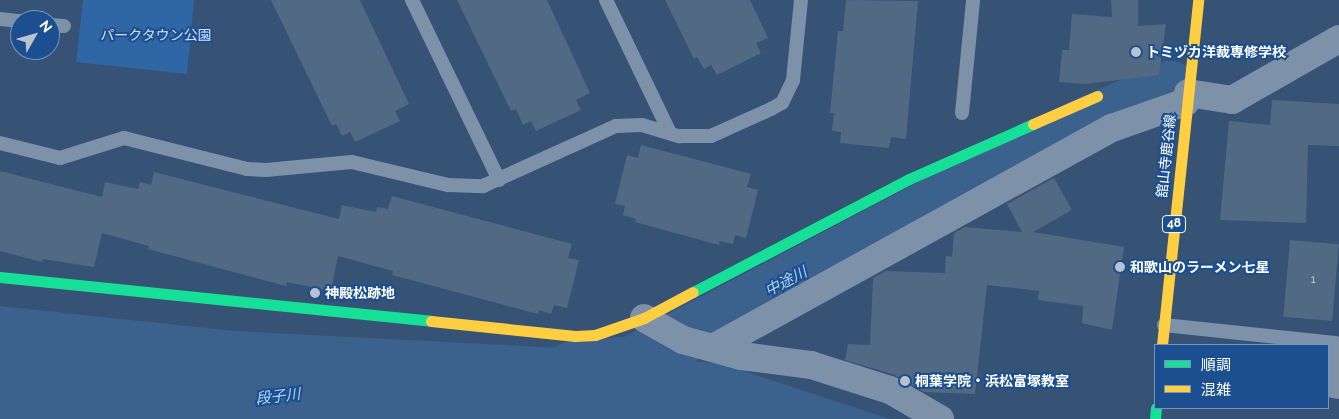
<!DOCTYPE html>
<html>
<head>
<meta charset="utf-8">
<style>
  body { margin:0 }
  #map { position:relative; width:1339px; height:419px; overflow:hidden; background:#365274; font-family:Raleway,"Noto Sans JP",sans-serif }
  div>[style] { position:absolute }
  .green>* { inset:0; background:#2f66a5 }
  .water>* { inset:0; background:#3b618d }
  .river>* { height:54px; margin:-27px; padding:0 27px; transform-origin:27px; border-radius:27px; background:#3b618d }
  .building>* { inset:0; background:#526984; transform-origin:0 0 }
  .lane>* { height:14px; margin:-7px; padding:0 7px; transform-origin:7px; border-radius:7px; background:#7d92a8 }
  .street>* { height:28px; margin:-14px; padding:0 14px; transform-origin:14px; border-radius:14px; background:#7d92a8 }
  .fast>* { height:11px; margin:-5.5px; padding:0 5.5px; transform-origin:5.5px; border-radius:5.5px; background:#16e098 }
  .slow>* { height:11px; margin:-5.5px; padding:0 5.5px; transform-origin:5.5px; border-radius:5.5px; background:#ffcf43 }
  .dots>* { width:14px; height:14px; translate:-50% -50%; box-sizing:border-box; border:2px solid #1b4f8f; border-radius:50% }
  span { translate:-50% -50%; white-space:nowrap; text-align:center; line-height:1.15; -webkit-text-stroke:4px #1b4f8f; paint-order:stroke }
  .number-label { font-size:11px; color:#d4dae0 }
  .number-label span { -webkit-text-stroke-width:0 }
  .shield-label span { padding:1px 4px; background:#1b4f8f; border:1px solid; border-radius:4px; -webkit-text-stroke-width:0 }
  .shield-label { font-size:12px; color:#fff; font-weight:700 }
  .park-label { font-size:14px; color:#cfe3fa }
  .poi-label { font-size:14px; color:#fff; font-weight:700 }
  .left { translate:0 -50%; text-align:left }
  .street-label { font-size:14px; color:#fff }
  .water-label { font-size:15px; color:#b5d3f5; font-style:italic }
  .legend { position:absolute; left:1154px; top:344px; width:175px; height:65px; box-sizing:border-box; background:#1b4f8f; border:1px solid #7695bc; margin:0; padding:6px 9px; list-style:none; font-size:15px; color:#fff }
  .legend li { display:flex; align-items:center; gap:10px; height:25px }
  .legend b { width:25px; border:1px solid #7695bc }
  .north { position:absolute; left:10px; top:10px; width:50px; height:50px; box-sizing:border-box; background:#1b4f8f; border:1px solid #7695bc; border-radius:50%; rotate:52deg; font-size:14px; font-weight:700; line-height:20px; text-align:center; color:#fff }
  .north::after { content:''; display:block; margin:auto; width:18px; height:22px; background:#b9c2ce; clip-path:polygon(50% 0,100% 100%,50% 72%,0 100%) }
</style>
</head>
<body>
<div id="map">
  <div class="green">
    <div style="clip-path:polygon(83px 0,194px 0,187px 74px,76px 62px)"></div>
  </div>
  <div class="water">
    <div style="clip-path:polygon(0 306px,235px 331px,562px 348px,722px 364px,890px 419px,0 419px)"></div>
  </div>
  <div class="river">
    <div style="left:573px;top:368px;width:60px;rotate:-4.8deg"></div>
    <div style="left:633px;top:363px;width:510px;rotate:-27.82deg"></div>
    <div style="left:1084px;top:125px;width:94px;rotate:-23.3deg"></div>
  </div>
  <div class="building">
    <div style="clip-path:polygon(271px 0,360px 0,409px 104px,395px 111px,400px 121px,355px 142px,350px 132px,342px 136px,336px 124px,332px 126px)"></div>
    <div style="clip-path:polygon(457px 0,547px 0,590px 93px,576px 100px,581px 110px,536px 131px,531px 121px,523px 125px,516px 109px,511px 111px)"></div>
    <div style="clip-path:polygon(665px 0,750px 0,768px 38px,756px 43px,761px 53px,717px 75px,711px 65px,704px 69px,697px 57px,694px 59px)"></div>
    <div style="clip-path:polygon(846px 0,918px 1px,906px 139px,891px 137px,889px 148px,840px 143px,841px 132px,832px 131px,834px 113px,830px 113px,838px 31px,843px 31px)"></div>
    <div style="clip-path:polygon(1111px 0,1138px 0,1138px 26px,1166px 24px,1159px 75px,1085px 84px,1059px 82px,1062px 50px,1069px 50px,1072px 14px,1112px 17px)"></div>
    <div style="clip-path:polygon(1272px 100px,1339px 104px,1339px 146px,1308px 145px,1306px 223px,1220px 220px,1229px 121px,1270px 125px)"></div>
    <div style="clip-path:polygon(641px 145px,751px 174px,747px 187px,758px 190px,746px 238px,735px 235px,733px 244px,720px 241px,719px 245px,635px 222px,636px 219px,623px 215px,625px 206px,615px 204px,627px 155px,638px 158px)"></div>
    <div style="clip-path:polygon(0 171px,102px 197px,105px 182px,138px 189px,140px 182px,151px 185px,154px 172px,339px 219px,342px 205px,376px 212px,377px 207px,388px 209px,392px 196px,572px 244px,568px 258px,579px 260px,567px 308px,554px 305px,551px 314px,539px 310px,538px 314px,392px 275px,393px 271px,338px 256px,331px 291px,287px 282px,286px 286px,148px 249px,149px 246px,102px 233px,94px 267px,43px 259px,42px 262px,0 251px)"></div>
    <div style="clip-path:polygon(1054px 178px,1072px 210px,1033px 232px,1124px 247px,1112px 330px,1082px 323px,1083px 306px,1038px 300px,1039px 291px,987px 285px,975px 394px,924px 392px,895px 375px,845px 360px,848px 344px,870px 345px,873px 278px,886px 271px,945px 273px,946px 256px,952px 257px,954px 233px,965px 227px,1022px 232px,1007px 204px)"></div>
    <div style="left:1290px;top:240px;width:49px;height:77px;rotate:5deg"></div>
  </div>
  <div class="lane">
    <div style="left:412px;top:0;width:200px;rotate:64.2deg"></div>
    <div style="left:606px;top:0;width:148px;rotate:64.3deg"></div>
    <div style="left:0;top:19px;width:20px;rotate:6deg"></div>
    <div style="left:50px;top:25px;width:14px;rotate:4deg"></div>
    <div style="left:962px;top:113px;width:114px;rotate:-84.4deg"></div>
    <div style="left:0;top:143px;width:62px;rotate:14deg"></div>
    <div style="left:60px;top:158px;width:67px;rotate:-17.4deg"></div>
    <div style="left:124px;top:138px;width:127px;rotate:14.1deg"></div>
    <div style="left:247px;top:169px;width:19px;rotate:3deg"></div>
    <div style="left:266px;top:170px;width:86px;rotate:-5.3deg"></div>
    <div style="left:352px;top:162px;width:99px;rotate:13.5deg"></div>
    <div style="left:448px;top:185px;width:35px;rotate:2deg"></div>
    <div style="left:483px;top:186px;width:146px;rotate:-24.3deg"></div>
    <div style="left:616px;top:126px;width:26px;rotate:-2deg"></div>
    <div style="left:642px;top:125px;width:39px;rotate:17deg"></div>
    <div style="left:679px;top:136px;width:32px"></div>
    <div style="left:711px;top:136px;width:66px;rotate:-24.2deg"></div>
    <div style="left:771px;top:109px;width:13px;rotate:-29deg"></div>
    <div style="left:782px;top:103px;width:25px;rotate:-64deg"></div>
    <div style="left:793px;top:80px;width:80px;rotate:-84.3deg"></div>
    <div style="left:1164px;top:325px;width:172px;rotate:6deg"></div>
    <div style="left:1335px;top:343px;width:48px;rotate:92.4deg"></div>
    <div style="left:1333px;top:391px;width:6px;rotate:9deg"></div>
  </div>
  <div class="street">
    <div style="left:1188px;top:93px;width:45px;rotate:9deg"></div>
    <div style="left:1232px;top:100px;width:123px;rotate:-29.7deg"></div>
    <div style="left:644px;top:318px;width:45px;rotate:29.4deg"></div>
    <div style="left:683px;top:340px;width:60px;rotate:15.4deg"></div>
    <div style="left:741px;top:356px;width:71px;rotate:7.3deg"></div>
    <div style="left:811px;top:365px;width:83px;rotate:17.6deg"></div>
    <div style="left:890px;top:390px;width:58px;rotate:30.1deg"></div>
    <div style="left:713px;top:348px;width:456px;rotate:-28.9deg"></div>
    <div style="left:1112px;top:128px;width:78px;rotate:-19.4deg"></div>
  </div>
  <div class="fast">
    <div style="left:0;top:277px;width:433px;rotate:5.8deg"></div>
    <div style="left:693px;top:292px;width:244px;rotate:-27.6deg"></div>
    <div style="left:909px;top:179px;width:136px;rotate:-23.9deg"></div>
    <div style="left:1155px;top:419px;width:11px;rotate:-85deg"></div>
  </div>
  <div class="slow">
    <div style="left:1033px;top:124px;width:70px;rotate:-23.6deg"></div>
    <div style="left:431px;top:321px;width:145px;rotate:5.9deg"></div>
    <div style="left:575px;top:336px;width:20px;rotate:-3deg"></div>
    <div style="left:595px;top:335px;width:52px;rotate:-19.1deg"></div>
    <div style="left:644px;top:318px;width:55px;rotate:-28deg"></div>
    <div style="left:1162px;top:345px;width:347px;rotate:-84deg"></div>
  </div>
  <div class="dots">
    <div style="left:1136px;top:52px;background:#b9c2ce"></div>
    <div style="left:1120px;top:267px;background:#b9c2ce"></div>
    <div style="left:315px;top:293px;background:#b9c2ce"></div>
    <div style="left:905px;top:381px;background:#b9c2ce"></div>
  </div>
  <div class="number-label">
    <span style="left:1313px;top:280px">1</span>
  </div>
  <div class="shield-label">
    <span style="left:1174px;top:224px">48</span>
  </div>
  <div class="park-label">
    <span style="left:156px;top:35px">パークタウン公園</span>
  </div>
  <div class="poi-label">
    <span class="left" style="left:1146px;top:52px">トミヅカ洋裁専修学校</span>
    <span class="left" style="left:1130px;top:267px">和歌山のラーメン七星</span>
    <span class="left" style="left:325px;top:293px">神殿松跡地</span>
    <span class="left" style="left:915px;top:381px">桐葉学院・浜松富塚教室</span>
  </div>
  <div class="street-label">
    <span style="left:1166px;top:156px;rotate:-84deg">舘山寺鹿谷線</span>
  </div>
  <div class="water-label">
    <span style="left:786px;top:282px;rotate:-28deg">中途川</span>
    <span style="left:278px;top:397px;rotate:-7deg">段子川</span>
  </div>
  <ul class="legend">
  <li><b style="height:6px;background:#16e098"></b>順調</li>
  <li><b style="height:6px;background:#ffcf43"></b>混雑</li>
  </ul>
  <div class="north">N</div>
</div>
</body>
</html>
